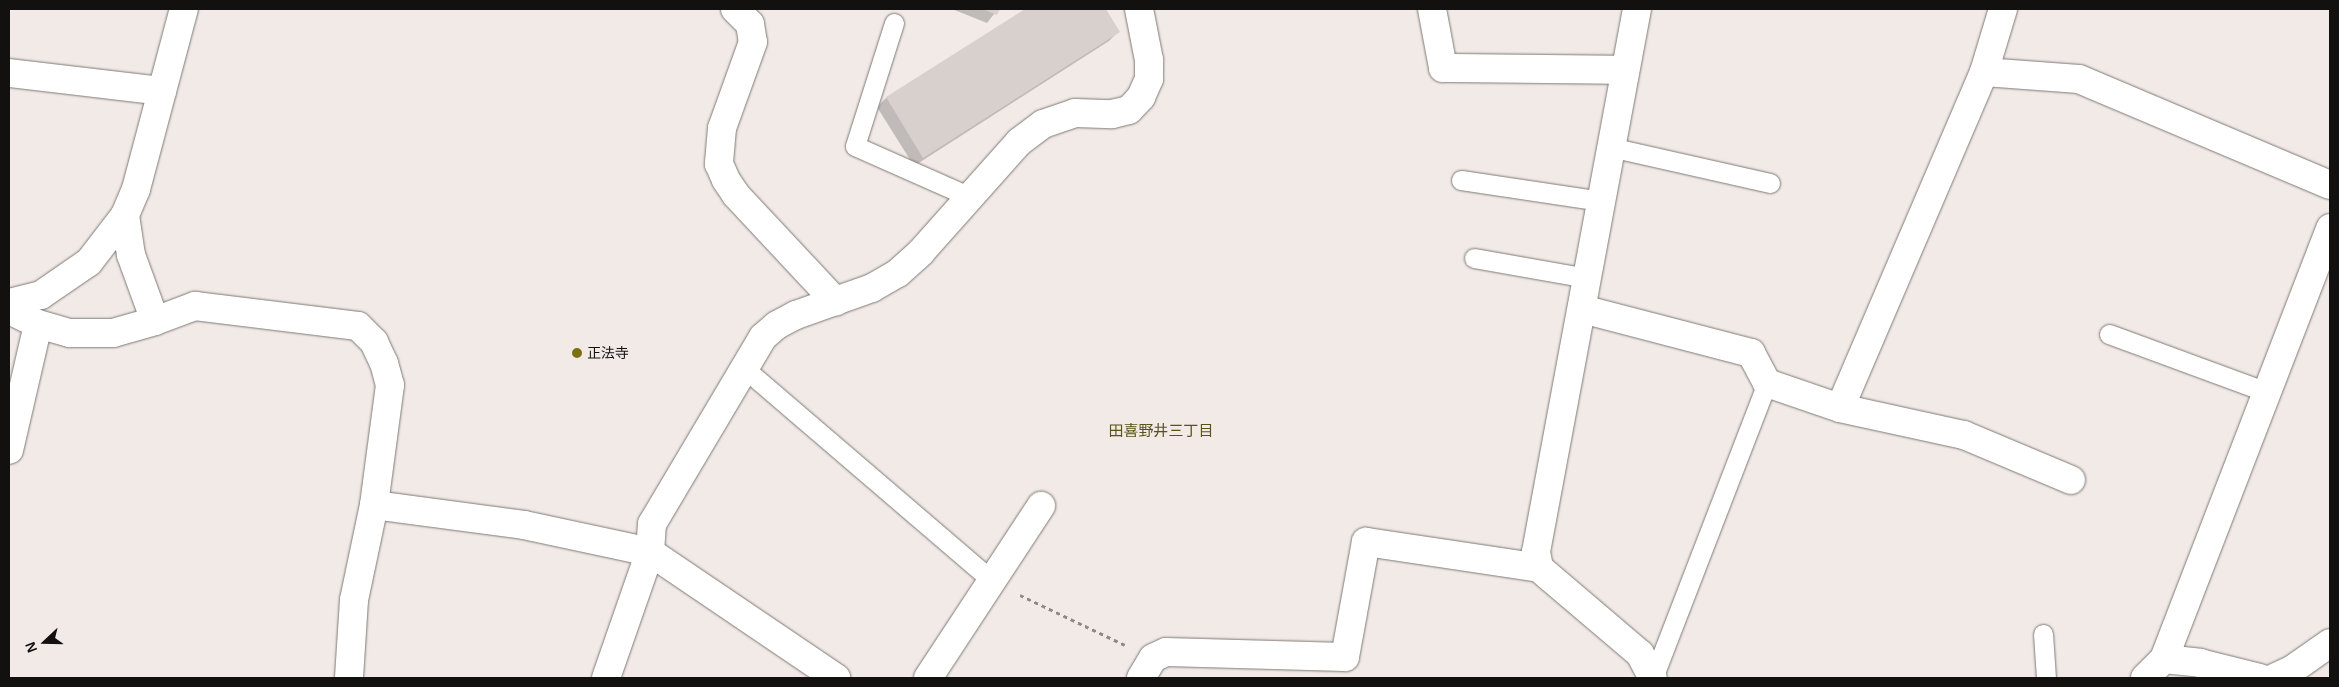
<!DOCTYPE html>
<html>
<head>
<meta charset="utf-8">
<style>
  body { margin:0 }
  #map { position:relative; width:2339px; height:687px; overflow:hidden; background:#f1eae6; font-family:Arial,"Noto Sans JP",sans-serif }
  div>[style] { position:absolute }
  .shadow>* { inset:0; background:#0003 }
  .building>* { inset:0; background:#d8d0cd }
  .path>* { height:3px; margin-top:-1.5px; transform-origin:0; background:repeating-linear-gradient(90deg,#8e8986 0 4px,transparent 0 8px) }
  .roads { filter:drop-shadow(0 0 1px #7f7976) drop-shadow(0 0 1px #7f7976) }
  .lane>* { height:19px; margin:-9.5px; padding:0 9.5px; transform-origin:9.5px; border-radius:9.5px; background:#fff }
  .street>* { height:28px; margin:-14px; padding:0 14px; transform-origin:14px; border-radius:14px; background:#fff }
  .secondary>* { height:28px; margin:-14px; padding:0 14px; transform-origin:14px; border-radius:14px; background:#fff }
  .dots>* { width:14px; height:14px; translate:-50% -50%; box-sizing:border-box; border:2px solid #f1eae6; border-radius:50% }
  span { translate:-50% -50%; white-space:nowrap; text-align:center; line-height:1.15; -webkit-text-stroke:4px #f1eae6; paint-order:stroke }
  .poi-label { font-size:14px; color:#13110f }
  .left { translate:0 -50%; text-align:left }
  .neighbourhood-label { font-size:15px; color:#5a5316 }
  .frame { position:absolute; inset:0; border:10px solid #13110f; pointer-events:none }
  .north { position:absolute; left:20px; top:617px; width:50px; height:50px; -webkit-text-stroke:4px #f1eae6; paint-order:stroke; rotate:249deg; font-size:14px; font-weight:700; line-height:20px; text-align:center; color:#13110f }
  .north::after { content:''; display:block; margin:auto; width:18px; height:22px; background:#13110f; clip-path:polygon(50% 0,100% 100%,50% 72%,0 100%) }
</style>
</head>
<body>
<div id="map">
  <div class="shadow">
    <div style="clip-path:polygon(952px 9px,998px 9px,987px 23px)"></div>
    <div style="clip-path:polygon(1028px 9px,1104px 9px,1118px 32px,1109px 41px,914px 166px,877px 107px,886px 98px)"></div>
  </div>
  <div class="building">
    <div style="clip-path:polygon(983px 9px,1000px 9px,997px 15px)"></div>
    <div style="clip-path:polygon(1025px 9px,1106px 9px,1120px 32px,923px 158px,886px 97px)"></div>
  </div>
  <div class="path">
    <div style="left:1020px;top:595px;width:116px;rotate:25.5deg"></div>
  </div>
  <div class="roads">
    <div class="lane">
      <div style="left:894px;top:23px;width:129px;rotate:107.6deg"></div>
      <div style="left:855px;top:146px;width:126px;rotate:23.9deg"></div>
      <div style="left:1610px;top:147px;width:164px;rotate:12.7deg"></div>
      <div style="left:1461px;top:180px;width:142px;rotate:8.5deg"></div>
      <div style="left:1474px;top:258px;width:115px;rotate:10deg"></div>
      <div style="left:2109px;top:334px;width:168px;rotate:20.2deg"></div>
      <div style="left:745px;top:369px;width:326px;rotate:40.6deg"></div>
      <div style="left:2043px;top:634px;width:44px;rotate:86.1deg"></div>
      <div style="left:1653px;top:678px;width:316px;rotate:-68.9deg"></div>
    </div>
    <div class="street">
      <div style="left:735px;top:9px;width:21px;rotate:45deg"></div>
      <div style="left:750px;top:24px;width:18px;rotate:81deg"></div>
      <div style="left:753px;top:42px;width:91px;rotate:109.8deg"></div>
      <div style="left:722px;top:128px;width:36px;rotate:95deg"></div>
      <div style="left:719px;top:164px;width:17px;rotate:66deg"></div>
      <div style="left:726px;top:180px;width:18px;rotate:56deg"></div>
      <div style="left:736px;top:195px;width:146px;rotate:46.9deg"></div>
      <div style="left:1432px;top:9px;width:60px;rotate:79.4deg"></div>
      <div style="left:1443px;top:68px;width:182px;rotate:0.6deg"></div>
      <div style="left:1637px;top:9px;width:552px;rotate:100.54deg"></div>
      <div style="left:1536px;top:552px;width:16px;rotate:79deg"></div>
      <div style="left:1539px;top:568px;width:133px;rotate:40.4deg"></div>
      <div style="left:1640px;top:654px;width:27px;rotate:62deg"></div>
      <div style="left:1984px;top:72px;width:66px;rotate:-73.2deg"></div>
      <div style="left:9px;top:73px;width:154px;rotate:6.7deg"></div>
      <div style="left:125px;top:215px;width:40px;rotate:81.5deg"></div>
      <div style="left:131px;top:255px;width:70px;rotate:70deg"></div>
      <div style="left:1582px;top:309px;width:175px;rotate:14.6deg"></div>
      <div style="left:1751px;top:353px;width:34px;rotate:62deg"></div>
      <div style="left:1767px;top:383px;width:77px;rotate:18.9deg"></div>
      <div style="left:1840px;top:408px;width:366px;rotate:-66.8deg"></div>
      <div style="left:1984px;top:72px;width:95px;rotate:4.2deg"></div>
      <div style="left:2079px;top:79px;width:272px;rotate:22.9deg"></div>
      <div style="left:9px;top:310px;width:32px;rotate:26deg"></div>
      <div style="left:38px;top:324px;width:33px;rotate:16deg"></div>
      <div style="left:70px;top:333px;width:43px"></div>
      <div style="left:113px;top:333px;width:44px;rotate:-15.9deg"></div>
      <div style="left:155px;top:321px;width:43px;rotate:-20.6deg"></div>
      <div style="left:195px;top:306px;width:164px;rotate:7deg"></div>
      <div style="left:358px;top:326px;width:23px;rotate:45deg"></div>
      <div style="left:374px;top:342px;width:23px;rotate:65deg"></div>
      <div style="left:384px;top:363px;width:23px;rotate:75deg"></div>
      <div style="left:390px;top:385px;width:121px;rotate:97.6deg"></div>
      <div style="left:374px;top:505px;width:97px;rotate:101.9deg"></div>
      <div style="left:354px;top:600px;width:78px;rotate:93.7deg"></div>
      <div style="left:1840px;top:408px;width:127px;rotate:12.3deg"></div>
      <div style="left:1964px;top:435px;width:116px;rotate:22.8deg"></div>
      <div style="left:9px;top:450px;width:129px;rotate:-77deg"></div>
      <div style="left:374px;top:505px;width:151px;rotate:7.6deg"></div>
      <div style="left:524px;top:525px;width:129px;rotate:12.1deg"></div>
      <div style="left:650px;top:552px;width:225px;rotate:34.1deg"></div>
      <div style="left:2164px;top:659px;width:462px;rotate:-68.9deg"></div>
      <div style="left:606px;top:678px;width:133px;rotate:-70.8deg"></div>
      <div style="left:650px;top:552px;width:28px;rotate:-86deg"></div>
      <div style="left:652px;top:524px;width:217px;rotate:-59.3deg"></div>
      <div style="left:763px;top:337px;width:18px;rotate:-41deg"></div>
      <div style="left:777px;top:325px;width:21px;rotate:-28deg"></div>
      <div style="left:796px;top:315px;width:81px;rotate:-19.6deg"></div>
      <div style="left:872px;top:288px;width:30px;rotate:-30deg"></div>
      <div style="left:898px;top:273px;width:31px;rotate:-42deg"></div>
      <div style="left:921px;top:252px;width:147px;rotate:-48.3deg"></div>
      <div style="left:1019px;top:142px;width:30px;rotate:-37deg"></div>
      <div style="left:1043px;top:124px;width:34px;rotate:-19deg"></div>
      <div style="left:1075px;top:113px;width:37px;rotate:2deg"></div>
      <div style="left:1112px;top:114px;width:17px;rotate:-13deg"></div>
      <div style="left:1129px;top:110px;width:18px;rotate:-47deg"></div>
      <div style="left:1141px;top:97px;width:20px;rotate:-66deg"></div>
      <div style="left:1149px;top:79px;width:19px;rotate:-90deg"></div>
      <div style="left:1149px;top:60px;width:52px;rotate:-101.1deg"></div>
      <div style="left:928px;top:678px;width:206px;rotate:-56.7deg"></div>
      <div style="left:1141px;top:678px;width:23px;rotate:-59deg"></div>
      <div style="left:1153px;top:658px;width:14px;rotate:-25deg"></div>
      <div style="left:1166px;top:652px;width:179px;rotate:1.6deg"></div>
      <div style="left:1345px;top:657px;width:117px;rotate:-79.7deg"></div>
      <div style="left:1366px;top:542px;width:175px;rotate:8.5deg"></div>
      <div style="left:2145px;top:678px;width:27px;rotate:-45deg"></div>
      <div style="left:2164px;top:659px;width:36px;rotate:6deg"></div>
      <div style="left:2200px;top:663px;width:62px;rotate:14deg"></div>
      <div style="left:2274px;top:678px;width:21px;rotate:-25deg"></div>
      <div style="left:2293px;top:669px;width:45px;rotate:-35.1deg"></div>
    </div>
    <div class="secondary">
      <div style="left:9px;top:303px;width:33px;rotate:-14deg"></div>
      <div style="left:41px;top:295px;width:58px;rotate:-34.5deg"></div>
      <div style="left:89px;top:262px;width:59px;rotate:-52.5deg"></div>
      <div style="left:125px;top:215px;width:28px;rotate:-67deg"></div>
      <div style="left:136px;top:189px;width:186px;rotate:-75.1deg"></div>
    </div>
  </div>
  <div class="dots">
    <div style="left:577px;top:353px;background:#7b7111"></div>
  </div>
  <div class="poi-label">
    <span class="left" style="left:587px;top:353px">正法寺</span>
  </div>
  <div class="neighbourhood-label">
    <span style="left:1161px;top:431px">田喜野井三丁目</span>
  </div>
  <div class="frame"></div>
  <div class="north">N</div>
</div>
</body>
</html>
